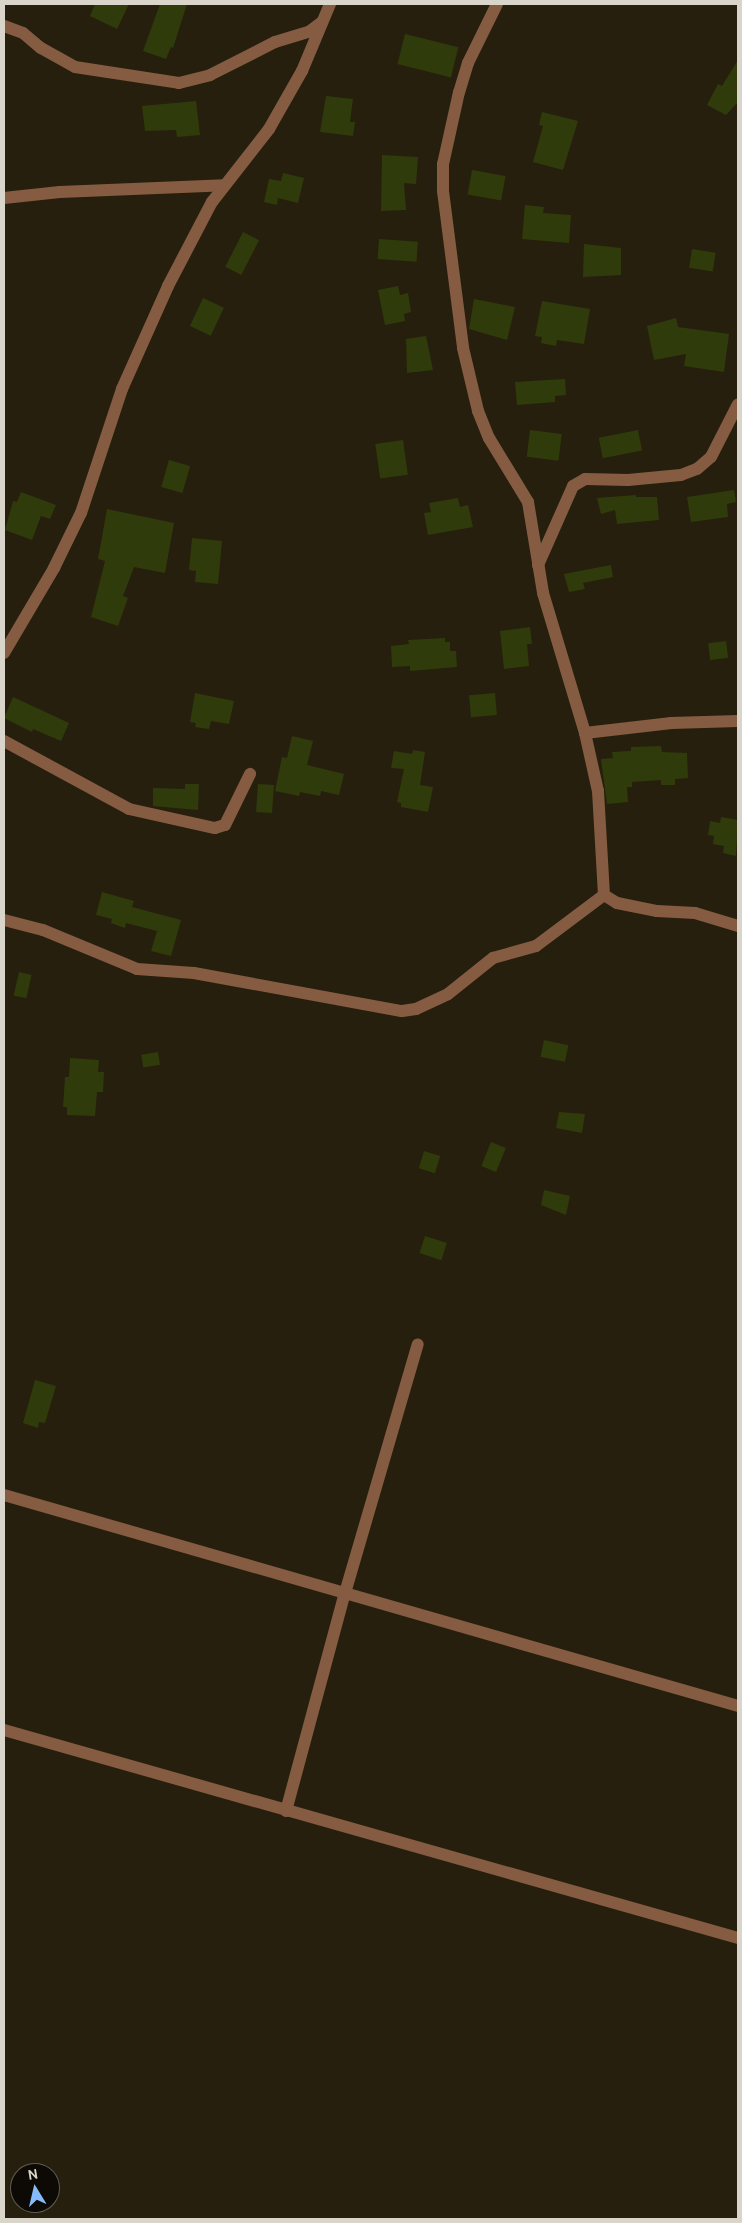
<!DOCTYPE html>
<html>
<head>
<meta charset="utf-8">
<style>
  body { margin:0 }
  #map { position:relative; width:742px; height:2223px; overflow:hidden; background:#261f0d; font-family:Cabin,sans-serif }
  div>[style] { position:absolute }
  .building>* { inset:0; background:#303b0b; transform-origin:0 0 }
  .minor>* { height:12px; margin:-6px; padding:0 6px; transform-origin:6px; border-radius:6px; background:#855c41 }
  span { translate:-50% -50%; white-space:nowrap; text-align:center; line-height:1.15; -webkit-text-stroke:5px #0d0904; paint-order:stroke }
  .frame { position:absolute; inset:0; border:5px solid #dad5ca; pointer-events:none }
  .north { position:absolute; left:10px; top:2163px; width:50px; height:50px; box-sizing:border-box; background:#0d0904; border:1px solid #5f5b53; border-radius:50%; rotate:351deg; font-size:14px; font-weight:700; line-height:20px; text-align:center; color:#dad5ca }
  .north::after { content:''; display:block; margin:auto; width:18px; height:22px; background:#86bbfb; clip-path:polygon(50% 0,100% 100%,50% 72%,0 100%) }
</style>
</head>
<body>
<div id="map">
  <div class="building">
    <div style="clip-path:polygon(95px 4px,129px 4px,117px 29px,90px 16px)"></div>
    <div style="clip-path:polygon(160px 4px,187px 4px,173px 48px,171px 47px,166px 59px,143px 51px)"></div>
    <div style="left:405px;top:34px;width:55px;height:31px;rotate:14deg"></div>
    <div style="clip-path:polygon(738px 60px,738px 102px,726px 115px,707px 105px,718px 84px,722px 86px)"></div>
    <div style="clip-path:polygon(326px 96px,353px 99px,350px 122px,355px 122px,353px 136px,320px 132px)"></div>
    <div style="clip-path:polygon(196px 101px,200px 135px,177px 137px,176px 130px,145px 131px,142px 106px)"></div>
    <div style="clip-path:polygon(542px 112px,578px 121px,563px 170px,533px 162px,543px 126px,539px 125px)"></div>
    <div style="clip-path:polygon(382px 155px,418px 157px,416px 184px,404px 183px,406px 210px,381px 211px)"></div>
    <div style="left:472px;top:170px;width:34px;height:25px;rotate:10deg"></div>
    <div style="clip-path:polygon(283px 173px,304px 178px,298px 203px,278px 198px,277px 205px,264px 202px,269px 179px,281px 181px)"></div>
    <div style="clip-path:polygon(525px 205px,544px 207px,543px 213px,571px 215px,569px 243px,522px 239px)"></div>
    <div style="left:243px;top:232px;width:18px;height:39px;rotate:27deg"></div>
    <div style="left:379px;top:239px;width:39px;height:20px;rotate:4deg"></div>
    <div style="clip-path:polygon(584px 244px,621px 248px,621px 275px,583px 277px)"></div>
    <div style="left:692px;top:249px;width:24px;height:19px;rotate:9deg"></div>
    <div style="clip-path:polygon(398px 286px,400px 295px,408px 293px,411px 312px,404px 314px,405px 321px,385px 325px,378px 290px)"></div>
    <div style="left:203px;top:298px;width:23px;height:31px;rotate:25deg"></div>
    <div style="clip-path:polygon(474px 299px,515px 307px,507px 340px,469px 329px)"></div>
    <div style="clip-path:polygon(542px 301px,590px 309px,584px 344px,557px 340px,556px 346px,541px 343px,542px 337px,535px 336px)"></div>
    <div style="clip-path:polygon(676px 318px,678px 327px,729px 334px,724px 372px,684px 366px,686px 354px,654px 360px,647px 326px)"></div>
    <div style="clip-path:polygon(426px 336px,433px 370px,407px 373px,406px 339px)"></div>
    <div style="clip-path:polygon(565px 379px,566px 395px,555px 396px,555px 402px,517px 405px,515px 382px)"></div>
    <div style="left:530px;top:430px;width:32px;height:27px;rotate:7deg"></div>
    <div style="left:638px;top:430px;width:21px;height:40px;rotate:79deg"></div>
    <div style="left:403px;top:440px;width:35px;height:28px;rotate:82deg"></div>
    <div style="left:169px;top:460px;width:22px;height:28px;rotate:16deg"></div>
    <div style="clip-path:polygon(734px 490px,736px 502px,727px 504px,728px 517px,691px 522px,687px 497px)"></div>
    <div style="clip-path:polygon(21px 492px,56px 505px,50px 519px,41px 516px,32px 540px,5px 530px,13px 501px,17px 502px)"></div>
    <div style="clip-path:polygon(636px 495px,636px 497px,657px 497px,659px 520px,617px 524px,615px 510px,601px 514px,597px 498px)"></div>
    <div style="clip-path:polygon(458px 498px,460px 507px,468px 505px,473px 527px,428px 535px,424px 513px,431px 512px,429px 503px)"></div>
    <div style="clip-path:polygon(107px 509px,174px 523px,165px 573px,134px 567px,123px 596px,128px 598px,118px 626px,91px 617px,105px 561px,98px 559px)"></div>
    <div style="clip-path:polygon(192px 538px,222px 541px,218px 584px,195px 582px,196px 571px,189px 570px)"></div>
    <div style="clip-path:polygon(611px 565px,613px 577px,583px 583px,585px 589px,569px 592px,564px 574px)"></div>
    <div style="clip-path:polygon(530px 627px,532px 644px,527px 644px,529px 666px,504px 669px,500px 631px)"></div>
    <div style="clip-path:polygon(445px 638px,445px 642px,450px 642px,450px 651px,456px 651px,457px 667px,410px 671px,410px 666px,392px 667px,391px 646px,409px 644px,408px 640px)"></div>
    <div style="left:726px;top:641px;width:17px;height:18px;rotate:83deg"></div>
    <div style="clip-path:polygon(195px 693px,234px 701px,229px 724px,211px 721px,209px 729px,195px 727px,196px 723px,190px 722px)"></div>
    <div style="left:495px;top:693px;width:22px;height:26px;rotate:85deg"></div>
    <div style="clip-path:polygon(13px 697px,69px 723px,61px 741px,33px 729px,32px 732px,4px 718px)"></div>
    <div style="clip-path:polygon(292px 736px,313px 741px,307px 765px,344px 774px,339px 795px,321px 791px,320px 796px,300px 792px,299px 796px,275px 791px,282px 757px,287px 758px)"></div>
    <div style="clip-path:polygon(661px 746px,662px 752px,687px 753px,688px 778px,675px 779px,675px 785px,661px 785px,661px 780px,632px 782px,632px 787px,627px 787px,628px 802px,607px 804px,601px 759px,613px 758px,612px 752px,631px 751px,631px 747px)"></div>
    <div style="clip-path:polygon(413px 750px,425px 752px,420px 785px,433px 787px,428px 812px,401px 807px,401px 803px,397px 802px,404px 769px,391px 768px,394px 751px,412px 754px)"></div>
    <div style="clip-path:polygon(185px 784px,199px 784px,198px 810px,153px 806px,153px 788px,185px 789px)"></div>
    <div style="left:258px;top:784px;width:16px;height:28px;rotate:4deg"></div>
    <div style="clip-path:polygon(721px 817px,738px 820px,736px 856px,723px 853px,724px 846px,713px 844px,714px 836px,708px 835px,710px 821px,720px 823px)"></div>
    <div style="clip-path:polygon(102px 892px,134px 901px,132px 907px,181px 920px,171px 956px,151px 951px,157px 931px,126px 923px,125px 928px,111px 923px,112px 919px,96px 915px)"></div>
    <div style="left:19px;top:972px;width:13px;height:24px;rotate:13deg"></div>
    <div style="left:544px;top:1040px;width:25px;height:17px;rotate:12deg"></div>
    <div style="left:158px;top:1052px;width:13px;height:17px;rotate:81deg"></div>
    <div style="clip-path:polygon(70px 1058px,99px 1060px,98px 1072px,104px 1072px,103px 1092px,97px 1092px,95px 1116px,67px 1115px,67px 1107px,63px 1107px,65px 1077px,69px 1077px)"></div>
    <div style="clip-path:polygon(559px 1112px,585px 1114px,582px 1133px,556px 1128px)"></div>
    <div style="left:491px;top:1142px;width:16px;height:26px;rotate:22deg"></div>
    <div style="left:424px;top:1151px;width:17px;height:18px;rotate:17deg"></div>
    <div style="clip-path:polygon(544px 1190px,570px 1196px,566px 1215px,541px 1205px)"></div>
    <div style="left:425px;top:1236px;width:23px;height:18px;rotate:18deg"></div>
    <div style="clip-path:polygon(35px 1380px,56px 1386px,45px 1423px,39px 1422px,38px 1428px,23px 1423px)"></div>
  </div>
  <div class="minor">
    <div style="left:497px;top:4px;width:66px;rotate:116.2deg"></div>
    <div style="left:468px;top:63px;width:30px;rotate:107deg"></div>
    <div style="left:459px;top:92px;width:74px;rotate:102.5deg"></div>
    <div style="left:443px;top:164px;width:27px;rotate:90deg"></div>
    <div style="left:443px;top:191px;width:158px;rotate:82.7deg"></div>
    <div style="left:463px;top:348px;width:65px;rotate:76.6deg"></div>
    <div style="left:478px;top:411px;width:29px;rotate:68deg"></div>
    <div style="left:489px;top:438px;width:75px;rotate:58.6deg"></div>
    <div style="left:528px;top:502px;width:92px;rotate:80.6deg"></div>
    <div style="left:543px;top:593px;width:146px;rotate:73.3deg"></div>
    <div style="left:585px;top:733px;width:59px;rotate:77.4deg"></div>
    <div style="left:598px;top:791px;width:104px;rotate:86.7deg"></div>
    <div style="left:604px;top:895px;width:15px;rotate:32deg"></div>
    <div style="left:617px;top:903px;width:41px;rotate:11.3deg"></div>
    <div style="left:657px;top:911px;width:38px;rotate:3deg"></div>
    <div style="left:695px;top:913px;width:45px;rotate:16.8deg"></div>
    <div style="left:4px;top:26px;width:20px;rotate:20deg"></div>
    <div style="left:23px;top:33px;width:23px;rotate:40deg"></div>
    <div style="left:41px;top:48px;width:39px;rotate:29deg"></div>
    <div style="left:75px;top:67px;width:105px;rotate:8.7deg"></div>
    <div style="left:179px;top:83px;width:32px;rotate:-14deg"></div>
    <div style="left:210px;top:75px;width:73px;rotate:-26.9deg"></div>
    <div style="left:275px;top:42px;width:37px;rotate:-17deg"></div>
    <div style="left:310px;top:31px;width:15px;rotate:-37deg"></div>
    <div style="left:4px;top:198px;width:56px;rotate:-6.1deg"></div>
    <div style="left:60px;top:192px;width:164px;rotate:-2.4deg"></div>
    <div style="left:538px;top:565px;width:86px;rotate:-66.1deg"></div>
    <div style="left:573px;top:486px;width:14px;rotate:-30deg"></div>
    <div style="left:585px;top:479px;width:43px;rotate:1.3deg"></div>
    <div style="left:628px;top:480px;width:53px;rotate:-5.4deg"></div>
    <div style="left:681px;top:475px;width:17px;rotate:-21deg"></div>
    <div style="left:697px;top:469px;width:18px;rotate:-41deg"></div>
    <div style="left:711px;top:457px;width:59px;rotate:-63deg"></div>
    <div style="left:4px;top:653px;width:99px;rotate:-59.5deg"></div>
    <div style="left:54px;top:568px;width:61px;rotate:-63.9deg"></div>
    <div style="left:81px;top:513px;width:131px;rotate:-71.7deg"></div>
    <div style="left:122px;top:389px;width:113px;rotate:-65.9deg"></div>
    <div style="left:168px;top:286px;width:95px;rotate:-62.4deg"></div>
    <div style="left:212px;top:202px;width:93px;rotate:-52deg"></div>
    <div style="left:269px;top:129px;width:67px;rotate:-60.4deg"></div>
    <div style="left:302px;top:71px;width:73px;rotate:-67.3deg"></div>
    <div style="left:585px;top:733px;width:87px;rotate:-6.6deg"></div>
    <div style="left:671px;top:723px;width:67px;rotate:-1.7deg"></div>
    <div style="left:4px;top:741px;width:142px;rotate:28.5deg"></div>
    <div style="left:129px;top:809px;width:88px;rotate:12.5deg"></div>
    <div style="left:215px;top:828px;width:10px;rotate:-17deg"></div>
    <div style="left:225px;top:825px;width:57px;rotate:-63.9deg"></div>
    <div style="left:4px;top:920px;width:40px;rotate:14.4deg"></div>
    <div style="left:43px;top:930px;width:102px;rotate:22.5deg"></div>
    <div style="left:137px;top:969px;width:57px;rotate:4deg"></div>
    <div style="left:194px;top:973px;width:211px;rotate:10.4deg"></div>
    <div style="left:402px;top:1011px;width:14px;rotate:-8deg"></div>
    <div style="left:416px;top:1009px;width:35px;rotate:-25deg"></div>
    <div style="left:448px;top:994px;width:58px;rotate:-38.7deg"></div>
    <div style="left:493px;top:958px;width:45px;rotate:-15.6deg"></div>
    <div style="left:536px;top:946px;width:85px;rotate:-36.9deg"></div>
    <div style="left:4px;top:1495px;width:764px;rotate:16.04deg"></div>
    <div style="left:4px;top:1730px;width:763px;rotate:15.82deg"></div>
    <div style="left:286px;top:1811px;width:226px;rotate:-74.9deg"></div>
    <div style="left:345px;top:1593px;width:259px;rotate:-73.7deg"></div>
  </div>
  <div class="frame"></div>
  <div class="north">N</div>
</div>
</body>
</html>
